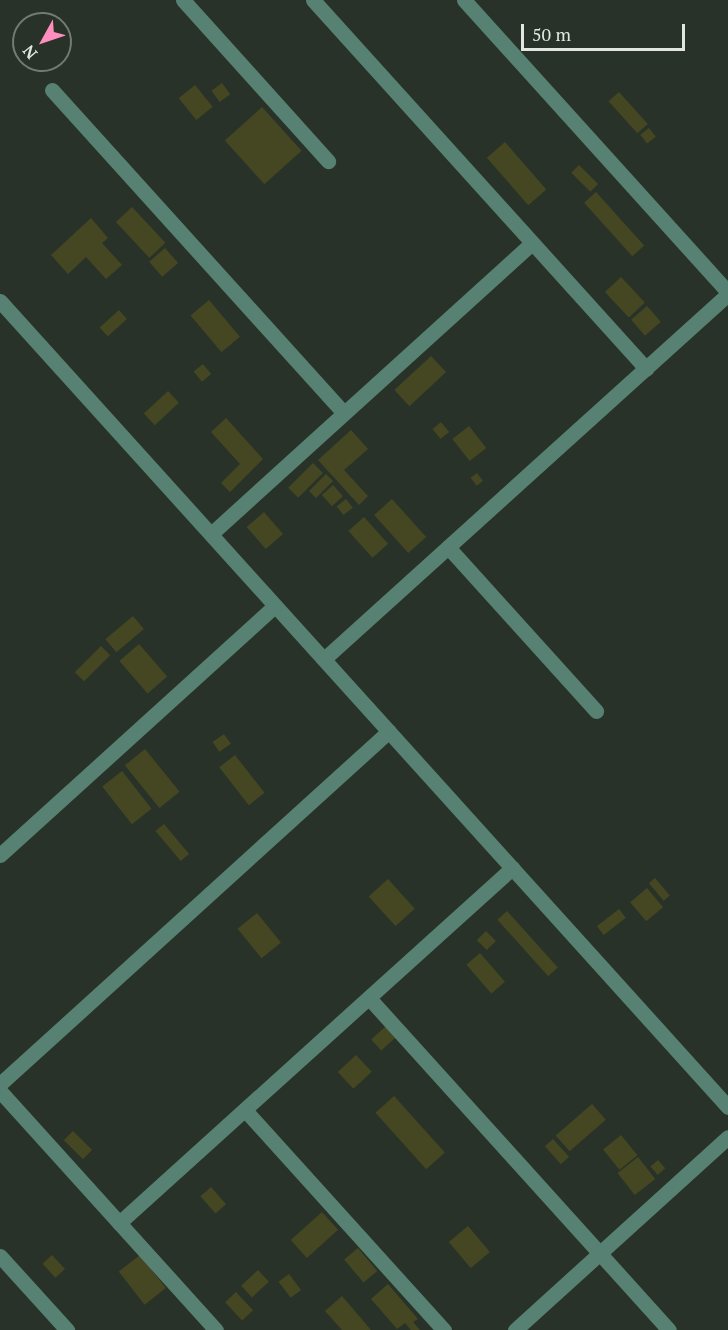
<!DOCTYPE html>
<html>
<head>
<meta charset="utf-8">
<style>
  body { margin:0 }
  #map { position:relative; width:728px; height:1330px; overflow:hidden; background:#293228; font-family:"PT Serif",serif }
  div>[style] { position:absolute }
  .building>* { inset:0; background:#444721; transform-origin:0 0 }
  .minor>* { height:15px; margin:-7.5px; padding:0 7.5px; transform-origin:7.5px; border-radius:7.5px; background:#578172 }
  span { translate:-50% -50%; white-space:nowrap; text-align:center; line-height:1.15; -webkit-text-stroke:5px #293228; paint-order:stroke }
  .north { position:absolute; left:12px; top:12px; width:60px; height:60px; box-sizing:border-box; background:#293228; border:2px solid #737a72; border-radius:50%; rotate:230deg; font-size:16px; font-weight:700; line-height:24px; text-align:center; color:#e1e7e0 }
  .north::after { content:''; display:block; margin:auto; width:21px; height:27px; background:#fe8ebe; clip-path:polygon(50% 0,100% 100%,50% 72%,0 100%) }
  .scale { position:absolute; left:521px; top:24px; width:164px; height:27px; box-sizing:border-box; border:3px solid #e1e7e0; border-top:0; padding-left:8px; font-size:18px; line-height:21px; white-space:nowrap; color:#e1e7e0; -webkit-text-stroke:4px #293228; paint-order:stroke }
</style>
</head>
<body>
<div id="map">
  <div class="building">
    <div style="left:222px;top:83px;width:14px;height:13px;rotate:54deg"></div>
    <div style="left:195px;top:85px;width:28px;height:21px;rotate:51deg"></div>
    <div style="left:619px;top:92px;width:43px;height:14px;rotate:48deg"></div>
    <div style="left:262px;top:107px;width:59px;height:50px;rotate:48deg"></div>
    <div style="left:649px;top:128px;width:11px;height:11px;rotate:52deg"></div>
    <div style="left:505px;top:142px;width:63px;height:24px;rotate:49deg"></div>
    <div style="left:579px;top:165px;width:27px;height:11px;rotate:45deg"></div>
    <div style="left:596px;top:192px;width:72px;height:16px;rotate:48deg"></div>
    <div style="left:132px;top:207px;width:49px;height:22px;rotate:47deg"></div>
    <div style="clip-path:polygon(91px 218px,108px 238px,102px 243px,122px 265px,106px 279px,86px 257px,68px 274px,51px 255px)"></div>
    <div style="left:165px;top:248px;width:20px;height:21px;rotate:49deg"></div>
    <div style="left:621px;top:277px;width:35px;height:22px;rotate:47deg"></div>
    <div style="left:209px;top:300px;width:48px;height:24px;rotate:50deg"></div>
    <div style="left:647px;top:306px;width:21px;height:21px;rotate:49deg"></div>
    <div style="left:119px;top:310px;width:12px;height:26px;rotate:48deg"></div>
    <div style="left:431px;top:356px;width:22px;height:50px;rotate:47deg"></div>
    <div style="left:203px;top:364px;width:13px;height:12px;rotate:51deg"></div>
    <div style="left:168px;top:391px;width:16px;height:33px;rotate:47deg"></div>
    <div style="clip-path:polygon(226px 418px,263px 459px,230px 492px,221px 483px,240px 464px,211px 432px)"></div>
    <div style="left:441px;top:422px;width:13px;height:11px;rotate:51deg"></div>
    <div style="left:469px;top:426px;width:28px;height:21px;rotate:52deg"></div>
    <div style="clip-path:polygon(351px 430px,368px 449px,344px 470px,368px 496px,359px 505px,318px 460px)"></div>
    <div style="left:313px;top:463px;width:14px;height:35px;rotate:45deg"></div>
    <div style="left:477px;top:473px;width:10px;height:8px;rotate:53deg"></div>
    <div style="left:326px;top:474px;width:10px;height:24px;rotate:45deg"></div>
    <div style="left:333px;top:485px;width:15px;height:15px;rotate:48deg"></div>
    <div style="left:346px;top:499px;width:11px;height:12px;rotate:52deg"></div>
    <div style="left:392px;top:499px;width:51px;height:24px;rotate:48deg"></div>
    <div style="left:264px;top:512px;width:29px;height:23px;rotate:49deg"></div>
    <div style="left:364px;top:517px;width:36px;height:21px;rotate:48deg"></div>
    <div style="left:133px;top:616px;width:17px;height:36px;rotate:50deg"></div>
    <div style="left:139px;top:644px;width:43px;height:26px;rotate:49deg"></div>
    <div style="left:101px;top:646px;width:13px;height:37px;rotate:45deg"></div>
    <div style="left:224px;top:734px;width:12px;height:14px;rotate:55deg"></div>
    <div style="left:145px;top:749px;width:55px;height:26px;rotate:51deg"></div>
    <div style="left:235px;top:755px;width:48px;height:20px;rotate:52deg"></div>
    <div style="left:122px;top:771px;width:48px;height:25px;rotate:52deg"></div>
    <div style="left:164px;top:824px;width:39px;height:11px;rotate:50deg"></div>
    <div style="left:655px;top:878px;width:23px;height:8px;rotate:50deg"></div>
    <div style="left:388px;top:879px;width:40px;height:26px;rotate:48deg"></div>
    <div style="left:647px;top:888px;width:25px;height:22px;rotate:50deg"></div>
    <div style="left:619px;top:909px;width:11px;height:28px;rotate:52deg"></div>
    <div style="left:507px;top:911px;width:76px;height:13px;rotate:48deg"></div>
    <div style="left:257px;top:913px;width:38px;height:25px;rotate:51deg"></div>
    <div style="left:486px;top:931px;width:14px;height:13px;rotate:45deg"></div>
    <div style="left:480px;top:953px;width:38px;height:18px;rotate:49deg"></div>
    <div style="left:386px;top:1026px;width:15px;height:20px;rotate:48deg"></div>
    <div style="left:356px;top:1055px;width:23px;height:25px;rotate:47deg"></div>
    <div style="left:394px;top:1096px;width:76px;height:25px;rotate:48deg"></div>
    <div style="left:592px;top:1104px;width:21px;height:48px;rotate:49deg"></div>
    <div style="left:73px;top:1131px;width:27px;height:13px;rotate:45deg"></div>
    <div style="left:621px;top:1135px;width:26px;height:23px;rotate:51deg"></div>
    <div style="left:553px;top:1139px;width:24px;height:11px;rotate:48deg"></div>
    <div style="left:638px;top:1157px;width:28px;height:26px;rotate:52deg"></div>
    <div style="left:658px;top:1160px;width:11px;height:10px;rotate:49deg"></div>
    <div style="left:211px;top:1187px;width:23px;height:14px;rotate:49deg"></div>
    <div style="left:322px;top:1212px;width:24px;height:42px;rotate:48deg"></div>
    <div style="left:468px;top:1226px;width:34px;height:25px;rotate:50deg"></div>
    <div style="left:358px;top:1248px;width:30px;height:18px;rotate:50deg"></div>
    <div style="left:52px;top:1255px;width:19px;height:13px;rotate:47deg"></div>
    <div style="left:140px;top:1255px;width:42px;height:27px;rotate:52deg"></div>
    <div style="left:258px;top:1270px;width:16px;height:23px;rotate:47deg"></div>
    <div style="left:289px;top:1274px;width:20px;height:13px;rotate:53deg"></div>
    <div style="clip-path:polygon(388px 1284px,418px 1319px,413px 1322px,420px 1330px,411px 1330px,405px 1323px,397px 1329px,371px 1299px)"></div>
    <div style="left:236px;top:1292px;width:25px;height:15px;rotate:47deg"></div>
    <div style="clip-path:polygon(342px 1296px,371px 1330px,342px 1330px,325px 1311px)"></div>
  </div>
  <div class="minor">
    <div style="left:183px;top:0;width:217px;rotate:48deg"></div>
    <div style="left:313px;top:0;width:497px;rotate:47.9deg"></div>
    <div style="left:464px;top:0;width:394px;rotate:47.9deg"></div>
    <div style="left:52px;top:90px;width:435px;rotate:47.9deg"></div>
    <div style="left:0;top:301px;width:1086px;rotate:47.91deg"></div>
    <div style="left:211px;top:534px;width:433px;rotate:-42.2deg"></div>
    <div style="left:448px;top:547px;width:221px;rotate:47.9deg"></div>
    <div style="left:324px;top:659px;width:544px;rotate:-42.1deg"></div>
    <div style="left:0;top:855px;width:371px;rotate:-42.2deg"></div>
    <div style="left:369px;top:998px;width:447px;rotate:47.9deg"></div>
    <div style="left:0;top:1084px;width:525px;rotate:-42.22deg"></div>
    <div style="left:0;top:1091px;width:322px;rotate:47.9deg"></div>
    <div style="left:245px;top:1110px;width:297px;rotate:47.9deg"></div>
    <div style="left:119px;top:1223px;width:530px;rotate:-42.09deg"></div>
    <div style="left:0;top:1256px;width:100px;rotate:47.8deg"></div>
    <div style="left:515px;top:1330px;width:287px;rotate:-42.2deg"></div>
  </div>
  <div class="north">N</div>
  <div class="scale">50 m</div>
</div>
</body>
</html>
